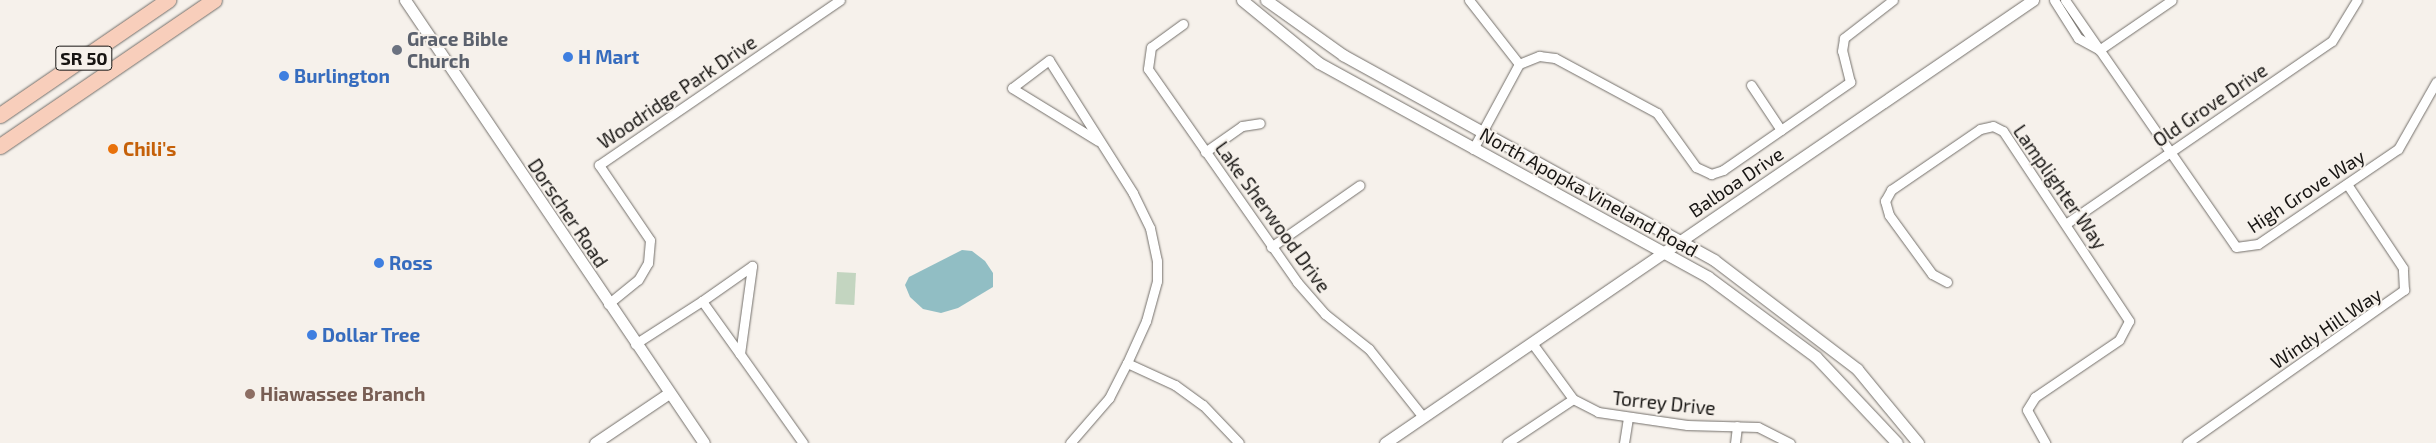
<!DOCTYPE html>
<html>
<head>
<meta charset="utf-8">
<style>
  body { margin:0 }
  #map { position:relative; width:2436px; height:443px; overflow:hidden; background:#f6f1eb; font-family:"Exo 2",sans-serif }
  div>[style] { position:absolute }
  .green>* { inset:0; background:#c3d5c0; transform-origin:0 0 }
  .water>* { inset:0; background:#91bec4 }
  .roads { filter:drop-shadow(0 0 1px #736f6a) drop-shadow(0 0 1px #736f6a) }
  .minor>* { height:9px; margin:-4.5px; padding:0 4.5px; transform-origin:4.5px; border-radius:4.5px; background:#fff }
  .tertiary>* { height:11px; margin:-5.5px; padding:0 5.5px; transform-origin:5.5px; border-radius:5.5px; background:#fff }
  .trunk>* { height:15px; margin:-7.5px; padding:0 7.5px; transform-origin:7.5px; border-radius:7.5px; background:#f8cebb }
  .dots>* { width:14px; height:14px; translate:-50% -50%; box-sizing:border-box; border:2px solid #f6f1eb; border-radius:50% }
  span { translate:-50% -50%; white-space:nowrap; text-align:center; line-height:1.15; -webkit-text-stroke:4px #f6f1eb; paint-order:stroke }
  .shield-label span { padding:1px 4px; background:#f6f1eb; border:1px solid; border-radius:4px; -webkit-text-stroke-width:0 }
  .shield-label { font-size:18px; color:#171513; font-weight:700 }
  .worship-label { font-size:19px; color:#5b616d; font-weight:700 }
  .left { translate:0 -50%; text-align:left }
  .shop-label { font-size:19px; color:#366cbe; font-weight:700 }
  .street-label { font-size:19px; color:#171513 }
  .food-label { font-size:19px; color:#c56008; font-weight:700 }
  .education-label { font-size:19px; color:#785e54; font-weight:700 }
</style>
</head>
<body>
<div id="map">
  <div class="green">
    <div style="left:837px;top:272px;width:19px;height:32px;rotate:3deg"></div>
  </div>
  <div class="water">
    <div style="clip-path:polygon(962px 250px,972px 251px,985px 261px,993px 273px,993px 287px,958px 308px,941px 313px,923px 309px,910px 297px,905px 285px,909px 277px)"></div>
  </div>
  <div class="roads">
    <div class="minor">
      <div style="left:1469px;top:0;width:81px;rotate:52deg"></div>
      <div style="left:2054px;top:0;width:45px;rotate:57.7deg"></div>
      <div style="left:2078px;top:38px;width:21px;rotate:29deg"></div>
      <div style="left:2065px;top:0;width:300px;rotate:55.3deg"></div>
      <div style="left:2236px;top:247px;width:22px;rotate:-8deg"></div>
      <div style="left:2258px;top:244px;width:169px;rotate:-34.2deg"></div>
      <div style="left:2398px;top:149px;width:77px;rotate:-60.4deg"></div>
      <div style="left:1183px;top:24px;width:39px;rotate:144deg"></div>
      <div style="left:1151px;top:47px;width:22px;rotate:98deg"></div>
      <div style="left:1148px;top:69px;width:260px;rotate:55deg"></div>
      <div style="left:1297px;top:282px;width:43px;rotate:48.8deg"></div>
      <div style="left:1325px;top:314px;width:56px;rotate:38.5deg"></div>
      <div style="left:1369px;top:349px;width:87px;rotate:51.5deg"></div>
      <div style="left:2099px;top:50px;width:88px;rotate:-34.4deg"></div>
      <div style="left:1751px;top:85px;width:54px;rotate:56.3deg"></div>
      <div style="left:1473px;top:149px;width:97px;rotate:-61.6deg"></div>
      <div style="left:1519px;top:64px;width:22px;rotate:-22deg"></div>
      <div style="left:1539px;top:56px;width:16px;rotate:7deg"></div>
      <div style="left:1555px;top:58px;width:116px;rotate:28.3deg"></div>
      <div style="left:1657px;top:113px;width:67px;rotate:54.2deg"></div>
      <div style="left:1696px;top:167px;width:17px;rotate:25deg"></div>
      <div style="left:1711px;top:174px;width:13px;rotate:-18deg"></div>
      <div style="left:1723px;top:170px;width:155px;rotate:-34.7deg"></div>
      <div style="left:1850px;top:82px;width:32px;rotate:-104deg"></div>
      <div style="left:1842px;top:51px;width:13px;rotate:-81deg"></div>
      <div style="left:1844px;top:38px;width:62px;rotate:-37.8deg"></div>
      <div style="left:1205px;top:152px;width:45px;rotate:-35.1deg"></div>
      <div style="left:1242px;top:126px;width:18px;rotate:-9deg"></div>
      <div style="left:2067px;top:223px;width:321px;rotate:-34.5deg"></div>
      <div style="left:2332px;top:41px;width:48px;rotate:-58.6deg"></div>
      <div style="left:1271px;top:247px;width:108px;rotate:-34.9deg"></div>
      <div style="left:1947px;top:282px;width:17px;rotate:-152deg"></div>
      <div style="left:1932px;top:274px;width:73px;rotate:-126.1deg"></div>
      <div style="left:1889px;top:215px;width:15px;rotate:-106deg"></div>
      <div style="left:1885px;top:201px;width:13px;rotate:-61deg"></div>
      <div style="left:1891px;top:190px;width:108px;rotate:-34.4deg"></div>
      <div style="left:1980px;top:129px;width:13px;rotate:-13deg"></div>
      <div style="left:1993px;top:126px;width:11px;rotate:27deg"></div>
      <div style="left:2003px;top:131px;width:228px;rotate:56.4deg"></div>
      <div style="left:2129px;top:321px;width:21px;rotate:118deg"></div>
      <div style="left:2119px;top:340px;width:102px;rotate:145.8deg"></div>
      <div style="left:2035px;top:397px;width:15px;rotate:122deg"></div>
      <div style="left:2027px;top:410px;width:38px;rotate:61deg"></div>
      <div style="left:608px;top:304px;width:38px;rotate:-39deg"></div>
      <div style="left:638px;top:280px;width:20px;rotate:-60deg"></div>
      <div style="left:648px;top:263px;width:23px;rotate:-85deg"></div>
      <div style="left:650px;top:240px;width:91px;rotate:-124.2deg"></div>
      <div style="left:599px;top:165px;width:292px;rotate:-34.4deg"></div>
      <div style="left:1532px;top:343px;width:69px;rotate:53.8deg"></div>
      <div style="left:1573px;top:399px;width:28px;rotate:27deg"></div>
      <div style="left:1598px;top:412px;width:90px;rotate:8.3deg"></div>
      <div style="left:1687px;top:425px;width:71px;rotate:1.6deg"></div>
      <div style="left:1758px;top:427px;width:36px;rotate:27deg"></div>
      <div style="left:635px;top:344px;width:80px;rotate:-32.7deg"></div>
      <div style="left:740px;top:354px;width:89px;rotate:-82.2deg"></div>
      <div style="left:752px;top:266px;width:61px;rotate:145deg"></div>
      <div style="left:702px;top:301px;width:65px;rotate:54.4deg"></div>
      <div style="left:740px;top:354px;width:109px;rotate:54.7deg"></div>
      <div style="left:1127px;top:363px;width:53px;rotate:24.6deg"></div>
      <div style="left:1175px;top:385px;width:34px;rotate:36deg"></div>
      <div style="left:1203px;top:405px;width:52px;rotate:46.5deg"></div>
      <div style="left:1070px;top:443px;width:60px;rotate:-49.1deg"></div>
      <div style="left:1109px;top:398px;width:39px;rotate:-63deg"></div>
      <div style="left:1127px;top:363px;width:46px;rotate:-65.7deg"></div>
      <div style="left:1146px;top:321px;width:41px;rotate:-74.6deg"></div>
      <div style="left:1157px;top:281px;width:20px;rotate:-90deg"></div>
      <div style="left:1157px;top:261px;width:34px;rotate:-102deg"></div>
      <div style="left:1150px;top:228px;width:39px;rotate:-116deg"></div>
      <div style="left:1133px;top:193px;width:157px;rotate:-122.3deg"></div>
      <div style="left:1049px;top:60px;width:46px;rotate:142.9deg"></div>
      <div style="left:1012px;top:88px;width:101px;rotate:31.6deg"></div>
      <div style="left:1507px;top:443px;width:79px;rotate:-33.7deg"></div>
      <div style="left:1624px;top:443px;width:25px;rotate:-81deg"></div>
      <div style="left:1735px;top:443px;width:17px;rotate:-83deg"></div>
      <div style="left:2187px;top:443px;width:266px;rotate:-35.2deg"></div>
      <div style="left:2404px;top:290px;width:22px;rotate:-93deg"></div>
      <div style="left:2403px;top:268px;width:101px;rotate:-123.7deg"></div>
    </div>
    <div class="tertiary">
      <div style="left:405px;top:0;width:534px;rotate:55.98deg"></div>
      <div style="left:1242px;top:0;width:99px;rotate:39.3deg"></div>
      <div style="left:1319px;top:63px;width:444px;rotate:28.8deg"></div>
      <div style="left:1708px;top:277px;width:134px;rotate:36.5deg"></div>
      <div style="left:1816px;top:357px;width:118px;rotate:46.7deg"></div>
      <div style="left:1266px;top:0;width:95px;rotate:35.5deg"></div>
      <div style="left:1343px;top:55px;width:424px;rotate:28.9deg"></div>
      <div style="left:1714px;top:260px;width:180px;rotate:37.3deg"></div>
      <div style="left:1857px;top:369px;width:96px;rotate:50.5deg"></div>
      <div style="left:595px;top:443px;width:89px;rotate:-34deg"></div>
      <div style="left:1385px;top:443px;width:785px;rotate:-34.36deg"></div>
    </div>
    <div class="trunk">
      <div style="left:0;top:115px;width:204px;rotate:-34.4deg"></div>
      <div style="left:0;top:146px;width:259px;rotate:-34.3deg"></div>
    </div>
  </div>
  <div class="dots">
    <div style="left:397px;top:50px;background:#6b7280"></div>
    <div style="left:568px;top:57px;background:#3f7fe0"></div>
    <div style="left:284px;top:76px;background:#3f7fe0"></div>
    <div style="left:113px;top:149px;background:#e8710a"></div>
    <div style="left:379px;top:263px;background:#3f7fe0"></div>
    <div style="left:312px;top:335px;background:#3f7fe0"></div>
    <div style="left:250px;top:394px;background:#8d6e63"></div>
  </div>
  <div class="shield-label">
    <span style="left:84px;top:58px">SR 50</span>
  </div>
  <div class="worship-label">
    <span class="left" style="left:407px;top:50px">Grace Bible<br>Church</span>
  </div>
  <div class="shop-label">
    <span class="left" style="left:578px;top:57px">H Mart</span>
    <span class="left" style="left:294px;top:76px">Burlington</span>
    <span class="left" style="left:389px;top:263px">Ross</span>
    <span class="left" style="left:322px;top:335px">Dollar Tree</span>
  </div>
  <div class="street-label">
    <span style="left:677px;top:92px;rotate:-34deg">Woodridge Park Drive</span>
    <span style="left:2210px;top:105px;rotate:-34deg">Old Grove Drive</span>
    <span style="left:1736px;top:182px;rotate:-34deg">Balboa Drive</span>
    <span style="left:2060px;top:187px;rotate:55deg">Lamplighter Way</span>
    <span style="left:2306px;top:191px;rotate:-33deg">High Grove Way</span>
    <span style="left:1589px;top:192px;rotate:29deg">North Apopka Vineland Road</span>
    <span style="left:568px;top:213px;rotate:56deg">Dorscher Road</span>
    <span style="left:1273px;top:217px;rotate:54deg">Lake Sherwood Drive</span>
    <span style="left:2326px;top:328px;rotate:-34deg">Windy Hill Way</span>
    <span style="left:1664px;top:403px;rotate:6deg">Torrey Drive</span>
  </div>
  <div class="food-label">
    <span class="left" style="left:123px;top:149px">Chili's</span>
  </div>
  <div class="education-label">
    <span class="left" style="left:260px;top:394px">Hiawassee Branch</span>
  </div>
</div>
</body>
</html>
